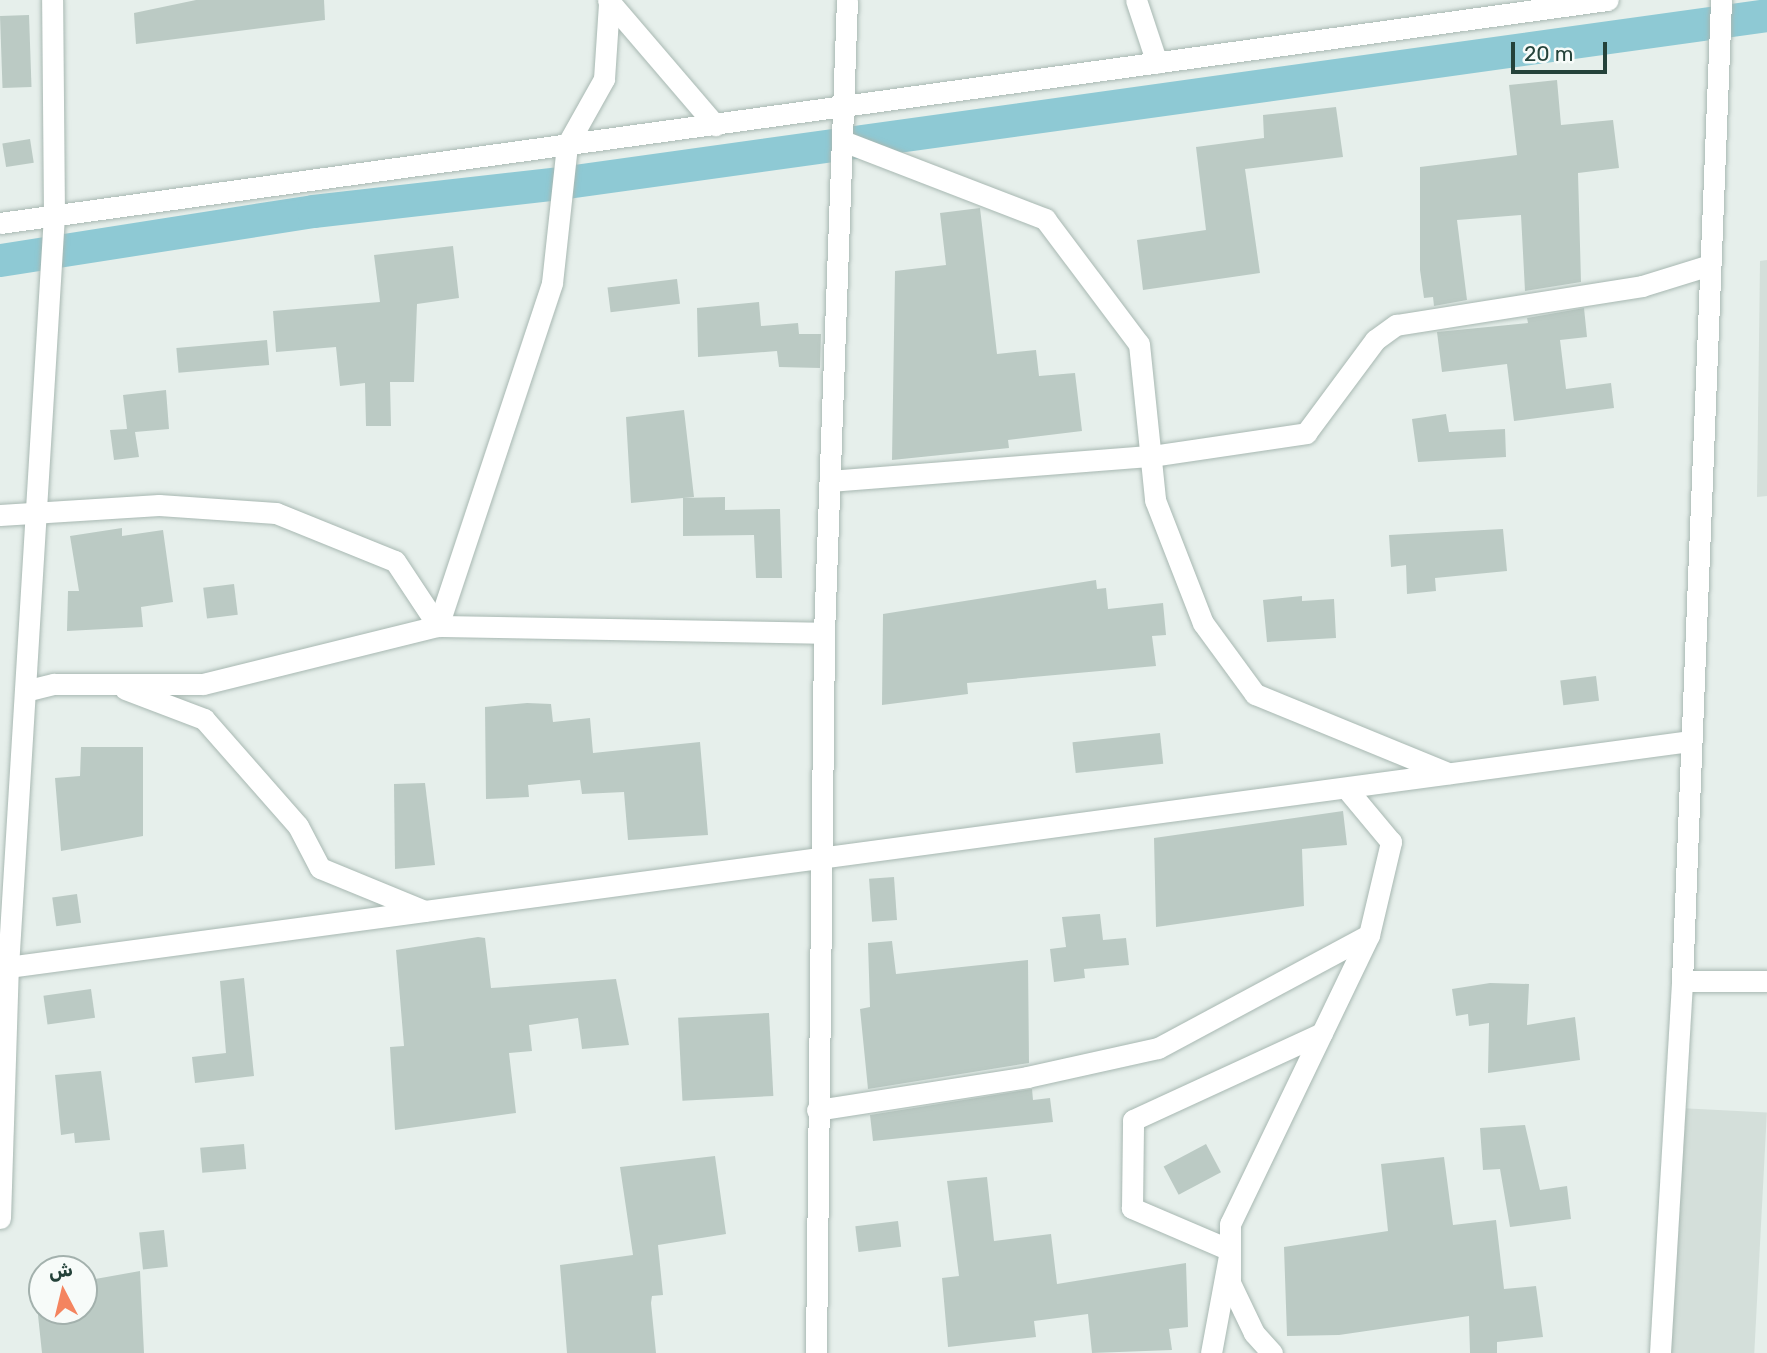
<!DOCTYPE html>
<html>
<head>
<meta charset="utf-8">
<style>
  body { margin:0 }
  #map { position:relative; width:1767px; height:1353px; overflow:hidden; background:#e6efeb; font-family:Rubik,Cairo,sans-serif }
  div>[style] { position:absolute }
  .built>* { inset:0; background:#d4dfda; transform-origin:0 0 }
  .canal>* { height:33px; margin:-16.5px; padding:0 16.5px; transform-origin:16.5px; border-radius:16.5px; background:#8ec9d4 }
  .building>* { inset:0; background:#bbcac4; transform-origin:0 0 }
  .roads { filter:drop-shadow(0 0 2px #a8b8b2) drop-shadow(0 0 2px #a8b8b2) }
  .minor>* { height:21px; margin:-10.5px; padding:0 10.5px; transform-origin:10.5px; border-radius:10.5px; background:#fff }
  span { translate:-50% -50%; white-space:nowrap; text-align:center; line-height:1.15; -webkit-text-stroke:5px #f7fbf9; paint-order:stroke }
  .north { position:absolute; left:28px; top:1255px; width:70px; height:70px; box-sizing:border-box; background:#f7fbf9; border:2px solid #a3b1ad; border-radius:50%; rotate:353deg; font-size:19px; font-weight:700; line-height:28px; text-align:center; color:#24423a }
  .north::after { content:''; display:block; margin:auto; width:24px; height:32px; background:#f4845f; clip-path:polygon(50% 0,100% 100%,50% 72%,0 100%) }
  .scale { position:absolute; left:1511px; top:42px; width:96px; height:32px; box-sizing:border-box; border:4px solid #24423a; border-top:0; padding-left:9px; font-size:21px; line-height:24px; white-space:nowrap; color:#24423a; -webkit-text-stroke:5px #f7fbf9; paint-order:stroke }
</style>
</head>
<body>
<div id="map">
  <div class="built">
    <div style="clip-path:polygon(1767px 260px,1767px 496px,1757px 497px,1760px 261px)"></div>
    <div style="left:1679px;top:1108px;width:88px;height:245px;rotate:3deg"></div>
  </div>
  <div class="canal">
    <div style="left:0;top:260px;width:317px;rotate:-8.9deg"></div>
    <div style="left:313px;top:211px;width:256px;rotate:-6.5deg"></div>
    <div style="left:567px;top:182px;width:1212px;rotate:-7.92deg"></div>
  </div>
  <div class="building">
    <div style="clip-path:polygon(196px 0,324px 0,325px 20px,136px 44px,134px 13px)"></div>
    <div style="left:29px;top:15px;width:72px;height:29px;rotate:88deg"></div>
    <div style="clip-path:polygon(1557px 80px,1561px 125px,1613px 120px,1619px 168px,1578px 173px,1581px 282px,1525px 291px,1521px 215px,1457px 220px,1467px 300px,1434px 306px,1433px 297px,1424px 298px,1420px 270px,1420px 167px,1517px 155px,1509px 85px)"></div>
    <div style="clip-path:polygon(1336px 107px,1343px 157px,1245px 169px,1260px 273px,1143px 290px,1137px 240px,1206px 230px,1196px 147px,1264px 138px,1263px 115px)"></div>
    <div style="left:30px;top:139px;width:24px;height:28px;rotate:81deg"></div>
    <div style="clip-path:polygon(980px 208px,997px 354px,1036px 350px,1039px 376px,1075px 373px,1082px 431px,1008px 440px,1009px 448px,892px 460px,895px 271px,946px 265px,940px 213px)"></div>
    <div style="clip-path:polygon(453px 246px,459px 298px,417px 304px,414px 382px,390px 382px,391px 426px,366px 426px,365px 383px,340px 386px,336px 347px,276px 352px,273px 311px,380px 302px,374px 255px)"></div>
    <div style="left:677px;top:279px;width:25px;height:70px;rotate:83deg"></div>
    <div style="clip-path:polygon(759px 302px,761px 326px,798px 323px,799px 334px,821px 334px,820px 368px,779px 367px,777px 351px,698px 357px,697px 308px)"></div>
    <div style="clip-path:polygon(1584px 308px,1587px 337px,1560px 340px,1566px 389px,1611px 383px,1614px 408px,1514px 421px,1507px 364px,1442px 372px,1437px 332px,1528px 323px,1527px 318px)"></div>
    <div style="left:267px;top:340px;width:25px;height:91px;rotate:85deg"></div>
    <div style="clip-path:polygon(166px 390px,169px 429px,135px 432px,139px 457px,114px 460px,110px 430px,127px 429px,123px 395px)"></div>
    <div style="clip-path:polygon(684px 410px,694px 497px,683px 498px,725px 497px,725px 510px,780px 509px,782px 578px,756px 578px,754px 535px,683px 536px,683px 498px,631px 503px,626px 417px)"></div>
    <div style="clip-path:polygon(1446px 414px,1449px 432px,1505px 429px,1506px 457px,1418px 462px,1412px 419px)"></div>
    <div style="clip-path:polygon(122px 528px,122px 536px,163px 530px,173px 602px,141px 607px,143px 627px,67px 631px,68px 591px,79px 591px,70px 536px)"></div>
    <div style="clip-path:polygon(1503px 529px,1507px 571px,1435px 578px,1436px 591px,1407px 594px,1406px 565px,1391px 567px,1389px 535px)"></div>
    <div style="clip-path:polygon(1096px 580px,1097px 589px,1106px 588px,1108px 609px,1163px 603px,1166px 635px,1152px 636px,1156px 666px,967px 683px,968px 694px,882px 705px,883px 614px)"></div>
    <div style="left:234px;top:584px;width:31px;height:31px;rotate:83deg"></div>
    <div style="clip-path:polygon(1302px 596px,1302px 601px,1334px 599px,1336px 638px,1267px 642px,1263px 600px)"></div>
    <div style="left:1596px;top:676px;width:25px;height:36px;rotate:83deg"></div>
    <div style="clip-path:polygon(527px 703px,551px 704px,553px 722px,590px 718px,593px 753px,700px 742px,708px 835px,628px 840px,624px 792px,582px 794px,580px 780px,528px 785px,529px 797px,486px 799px,485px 707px)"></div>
    <div style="left:1160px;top:733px;width:31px;height:88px;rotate:84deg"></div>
    <div style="clip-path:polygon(81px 747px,143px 747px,143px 836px,61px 851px,55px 778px,80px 776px)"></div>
    <div style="clip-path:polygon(425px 783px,435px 865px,395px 869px,394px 784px)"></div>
    <div style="clip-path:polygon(1343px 811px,1347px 845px,1302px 849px,1304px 906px,1156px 927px,1154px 838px)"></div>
    <div style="left:894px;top:877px;width:43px;height:25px;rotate:86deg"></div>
    <div style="left:77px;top:894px;width:29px;height:25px;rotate:82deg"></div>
    <div style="clip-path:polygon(1100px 914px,1103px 940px,1126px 938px,1129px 965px,1084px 969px,1085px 978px,1054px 982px,1050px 949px,1066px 947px,1062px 917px)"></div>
    <div style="clip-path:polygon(478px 937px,485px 938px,491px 988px,616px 979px,629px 1045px,582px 1049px,578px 1018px,529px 1025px,532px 1051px,509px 1053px,516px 1113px,395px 1130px,390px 1047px,404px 1046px,396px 950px)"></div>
    <div style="clip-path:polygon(892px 941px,896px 974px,1028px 960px,1029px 1063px,868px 1089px,860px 1009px,870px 1007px,868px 943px)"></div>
    <div style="clip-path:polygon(244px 978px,254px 1076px,195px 1083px,192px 1057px,226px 1053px,220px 981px)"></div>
    <div style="clip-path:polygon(1490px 983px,1529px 984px,1527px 1025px,1575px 1017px,1580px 1060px,1488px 1073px,1489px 1023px,1469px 1026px,1468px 1014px,1456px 1016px,1452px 989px)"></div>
    <div style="left:91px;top:989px;width:29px;height:48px;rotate:82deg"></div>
    <div style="left:769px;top:1013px;width:83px;height:91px;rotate:87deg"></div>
    <div style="clip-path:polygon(101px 1071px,110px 1140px,75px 1143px,74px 1133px,61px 1135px,55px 1075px)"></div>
    <div style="clip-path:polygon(1032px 1089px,1033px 1100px,1050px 1098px,1053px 1122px,873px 1141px,870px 1115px)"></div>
    <div style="clip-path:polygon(1525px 1125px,1540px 1190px,1567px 1186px,1571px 1219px,1510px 1227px,1500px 1169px,1483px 1170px,1480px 1128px)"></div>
    <div style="left:244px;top:1144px;width:25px;height:44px;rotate:85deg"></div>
    <div style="left:1206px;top:1144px;width:32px;height:48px;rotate:62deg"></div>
    <div style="clip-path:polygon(715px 1156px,726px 1234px,658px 1245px,663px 1295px,652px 1296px,651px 1303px,656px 1353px,567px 1353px,560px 1265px,633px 1255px,620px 1167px)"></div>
    <div style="clip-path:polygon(1444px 1157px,1453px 1225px,1496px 1220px,1504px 1289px,1536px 1286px,1543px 1337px,1497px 1342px,1497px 1353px,1470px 1353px,1469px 1316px,1339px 1335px,1287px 1336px,1284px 1247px,1388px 1231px,1381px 1164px)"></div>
    <div style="clip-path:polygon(987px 1177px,994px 1241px,1051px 1234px,1057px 1284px,1186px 1263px,1188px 1327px,1169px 1329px,1172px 1350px,1092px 1353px,1088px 1314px,1034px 1321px,1036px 1337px,948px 1347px,942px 1278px,959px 1276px,947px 1181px)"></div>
    <div style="left:898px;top:1221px;width:26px;height:43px;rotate:83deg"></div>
    <div style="left:164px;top:1230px;width:37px;height:25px;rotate:84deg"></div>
    <div style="clip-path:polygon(140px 1271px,144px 1353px,42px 1353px,35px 1287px,42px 1287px,42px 1311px,84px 1311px,84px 1281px)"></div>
  </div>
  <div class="roads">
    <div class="minor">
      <div style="left:608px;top:0;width:165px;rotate:49.4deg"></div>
      <div style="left:1136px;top:0;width:66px;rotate:71.6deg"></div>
      <div style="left:843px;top:141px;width:217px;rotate:21.1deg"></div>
      <div style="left:1045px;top:219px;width:156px;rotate:53.1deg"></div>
      <div style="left:1139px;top:344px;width:157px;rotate:84.1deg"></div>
      <div style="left:1155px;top:500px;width:132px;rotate:68.7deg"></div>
      <div style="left:1203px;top:623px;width:88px;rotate:53.8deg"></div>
      <div style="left:1255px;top:694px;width:209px;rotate:22.3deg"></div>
      <div style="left:0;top:223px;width:1623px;rotate:-7.9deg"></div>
      <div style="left:830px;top:481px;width:322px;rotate:-4.5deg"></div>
      <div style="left:1151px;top:456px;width:157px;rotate:-8.4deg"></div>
      <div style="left:1306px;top:433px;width:116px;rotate:-53.4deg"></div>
      <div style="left:1375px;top:340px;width:26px;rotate:-36deg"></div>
      <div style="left:1396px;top:325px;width:249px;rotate:-9deg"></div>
      <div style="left:1642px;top:286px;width:71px;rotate:-17.2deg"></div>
      <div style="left:0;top:515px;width:159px;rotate:-3.6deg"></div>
      <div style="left:159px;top:505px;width:117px;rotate:3.9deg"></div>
      <div style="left:276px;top:513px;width:128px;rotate:22deg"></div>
      <div style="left:395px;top:561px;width:78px;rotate:56.5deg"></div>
      <div style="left:438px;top:626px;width:361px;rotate:-71.6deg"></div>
      <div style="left:552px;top:283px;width:139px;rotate:-83.8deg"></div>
      <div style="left:567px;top:145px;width:76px;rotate:-60.7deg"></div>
      <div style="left:604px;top:79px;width:76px;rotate:-86.2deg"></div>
      <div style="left:125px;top:689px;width:85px;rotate:20.8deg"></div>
      <div style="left:204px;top:719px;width:142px;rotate:48.7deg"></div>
      <div style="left:298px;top:826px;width:47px;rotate:62.4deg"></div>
      <div style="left:320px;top:868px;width:113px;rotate:22.3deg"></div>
      <div style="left:25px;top:691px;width:30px;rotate:-14deg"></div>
      <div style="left:54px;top:684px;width:149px"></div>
      <div style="left:203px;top:684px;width:242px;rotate:-13.9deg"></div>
      <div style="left:438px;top:626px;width:386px;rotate:1deg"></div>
      <div style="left:8px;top:967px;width:1698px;rotate:-7.65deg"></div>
      <div style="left:1682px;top:981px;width:85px"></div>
      <div style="left:817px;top:1110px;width:213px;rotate:-8.9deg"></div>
      <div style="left:1027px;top:1077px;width:134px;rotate:-12.5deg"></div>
      <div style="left:1158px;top:1048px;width:239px;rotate:-28.2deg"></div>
      <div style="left:1369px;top:935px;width:96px;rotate:-76.7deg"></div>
      <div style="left:1391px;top:842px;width:70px;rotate:-129.8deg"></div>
      <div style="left:0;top:1218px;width:251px;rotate:-88.2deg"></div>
      <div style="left:8px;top:967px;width:753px;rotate:-86.5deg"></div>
      <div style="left:54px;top:215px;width:215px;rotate:-90.5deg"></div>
      <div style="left:816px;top:1353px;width:720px;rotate:-89.36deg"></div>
      <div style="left:824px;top:633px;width:633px;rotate:-87.92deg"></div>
      <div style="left:1211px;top:1353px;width:105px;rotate:-79.5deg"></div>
      <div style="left:1230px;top:1250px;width:107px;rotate:-156.8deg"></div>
      <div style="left:1132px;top:1208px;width:88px;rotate:-89.3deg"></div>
      <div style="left:1133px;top:1120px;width:208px;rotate:-24.7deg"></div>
      <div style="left:1272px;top:1353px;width:27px;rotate:-132deg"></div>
      <div style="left:1254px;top:1333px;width:55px;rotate:-115.6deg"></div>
      <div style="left:1230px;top:1283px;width:59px;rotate:-90deg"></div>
      <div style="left:1230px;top:1224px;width:321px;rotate:-64.3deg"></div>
      <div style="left:1660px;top:1353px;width:373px;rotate:-86.6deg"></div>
      <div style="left:1682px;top:981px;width:982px;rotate:-87.72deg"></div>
    </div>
  </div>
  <div class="north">ش</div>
  <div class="scale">20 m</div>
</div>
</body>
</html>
